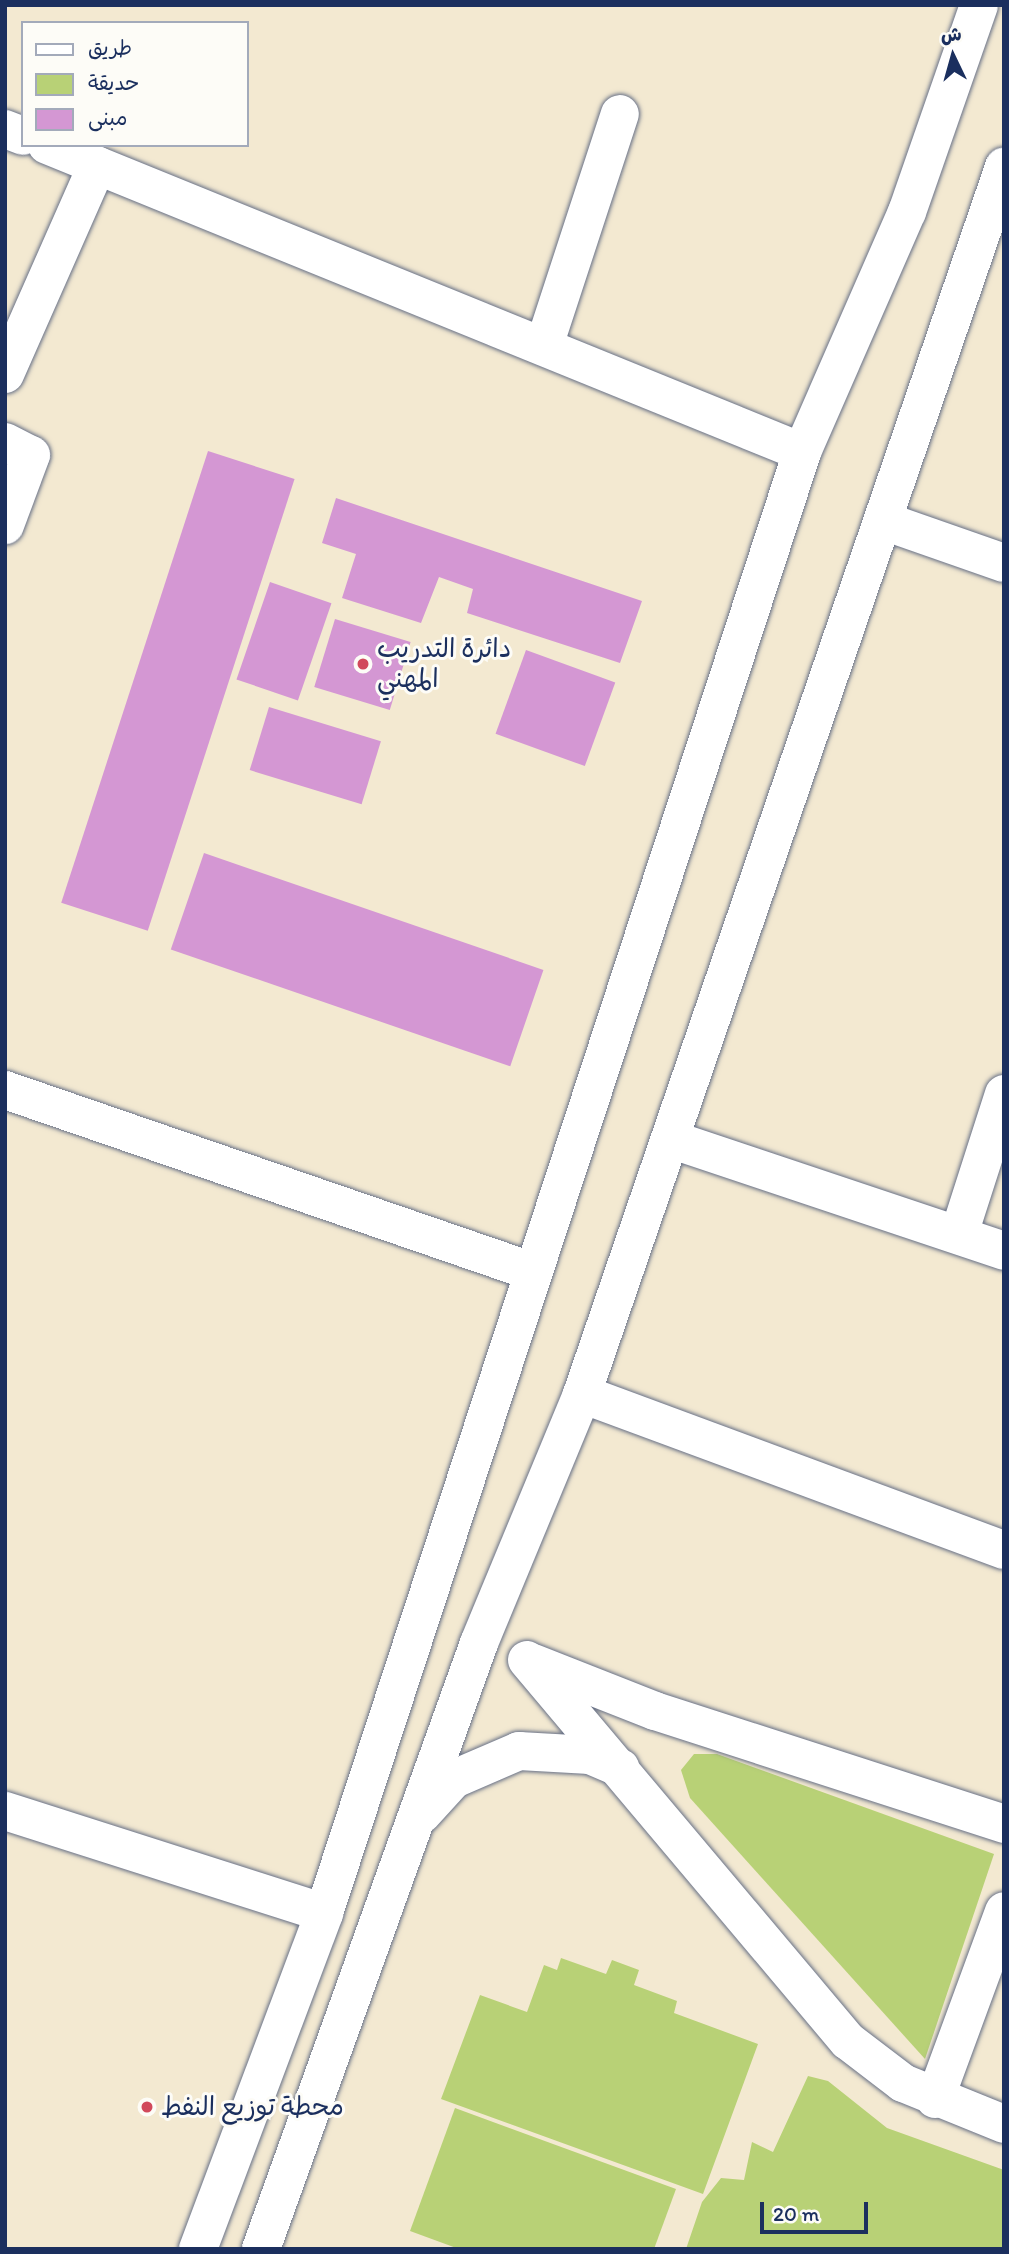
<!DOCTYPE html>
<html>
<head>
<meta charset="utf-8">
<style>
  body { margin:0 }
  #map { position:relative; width:1009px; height:2254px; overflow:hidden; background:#f3e9d1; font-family:Itim,"Playpen Sans Arabic",sans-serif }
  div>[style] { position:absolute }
  .green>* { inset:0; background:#b8d176 }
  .building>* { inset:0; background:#d497d3; transform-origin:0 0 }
  .roads { filter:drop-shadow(0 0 2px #677086) drop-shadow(0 0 2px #677086) }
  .minor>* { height:38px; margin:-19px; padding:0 19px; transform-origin:19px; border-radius:19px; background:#fff }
  .dots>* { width:19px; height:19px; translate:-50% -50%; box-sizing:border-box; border:4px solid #fdfcf7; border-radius:50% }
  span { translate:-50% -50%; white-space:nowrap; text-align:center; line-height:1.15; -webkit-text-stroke:6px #fdfcf7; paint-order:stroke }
  .poi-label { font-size:26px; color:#1b2f5e }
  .left { translate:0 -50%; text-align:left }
  .frame { position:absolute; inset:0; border:7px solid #1b2f5e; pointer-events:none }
  .legend { position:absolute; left:21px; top:21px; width:228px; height:126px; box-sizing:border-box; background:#fdfcf7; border:2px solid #a3aaba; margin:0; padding:9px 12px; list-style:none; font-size:21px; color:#1b2f5e }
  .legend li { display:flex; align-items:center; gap:14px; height:35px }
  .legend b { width:35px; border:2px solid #a3aaba }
  .north { position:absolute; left:918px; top:21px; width:70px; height:70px; -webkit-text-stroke:5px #fdfcf7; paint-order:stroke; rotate:355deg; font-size:19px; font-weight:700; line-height:28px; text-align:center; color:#1b2f5e }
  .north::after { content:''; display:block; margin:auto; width:24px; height:32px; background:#1b2f5e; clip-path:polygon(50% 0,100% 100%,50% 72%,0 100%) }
  .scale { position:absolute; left:760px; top:2202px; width:108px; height:32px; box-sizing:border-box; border:4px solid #1b2f5e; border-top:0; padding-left:9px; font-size:21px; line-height:24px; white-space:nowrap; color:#1b2f5e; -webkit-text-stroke:5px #fdfcf7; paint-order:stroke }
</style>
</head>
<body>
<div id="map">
  <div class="green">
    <div style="clip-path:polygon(694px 1754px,717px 1754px,994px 1854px,925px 2059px,690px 1798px,681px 1770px)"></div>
    <div style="clip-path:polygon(561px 1958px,606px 1974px,612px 1960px,639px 1970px,634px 1985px,677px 2001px,674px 2013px,758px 2044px,703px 2194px,441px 2099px,480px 1995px,527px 2012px,544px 1965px,557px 1970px)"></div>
    <div style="clip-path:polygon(808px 2076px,828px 2081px,887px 2128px,1004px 2170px,1004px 2249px,686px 2249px,702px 2202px,721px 2178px,744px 2180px,752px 2142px,773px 2152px)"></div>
    <div style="clip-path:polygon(455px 2108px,676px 2189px,654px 2249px,459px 2249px,410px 2231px)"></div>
  </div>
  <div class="building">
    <div style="left:208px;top:451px;width:91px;height:475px;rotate:18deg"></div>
    <div style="clip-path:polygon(336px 498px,642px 601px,620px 663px,467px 613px,473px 589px,439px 577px,421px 623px,342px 598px,356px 554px,322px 543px)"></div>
    <div style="left:270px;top:582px;width:65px;height:103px;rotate:19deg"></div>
    <div style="left:335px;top:619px;width:79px;height:71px;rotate:17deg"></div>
    <div style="left:526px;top:650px;width:95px;height:89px;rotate:20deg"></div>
    <div style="left:269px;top:707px;width:117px;height:66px;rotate:17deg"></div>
    <div style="left:204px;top:853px;width:359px;height:102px;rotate:19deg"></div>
  </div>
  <div class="roads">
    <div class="minor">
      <div style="left:5px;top:129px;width:19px;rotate:21deg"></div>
      <div style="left:47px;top:145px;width:815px;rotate:22.13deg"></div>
      <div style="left:544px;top:346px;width:244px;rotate:-71.9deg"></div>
      <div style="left:5px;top:374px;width:228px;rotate:-66.2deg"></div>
      <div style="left:5px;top:442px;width:29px;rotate:27deg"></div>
      <div style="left:31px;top:455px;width:75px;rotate:110.4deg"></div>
      <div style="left:884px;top:521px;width:127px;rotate:19.3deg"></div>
      <div style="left:5px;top:1090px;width:559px;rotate:18.99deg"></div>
      <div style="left:670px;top:1139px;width:352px;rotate:18.5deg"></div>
      <div style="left:959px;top:1234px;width:147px;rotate:-72.2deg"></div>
      <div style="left:582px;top:1394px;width:450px;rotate:20.3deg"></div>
      <div style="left:527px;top:1660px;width:498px;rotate:49.9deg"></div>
      <div style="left:848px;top:2041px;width:69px;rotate:37.4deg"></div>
      <div style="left:903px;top:2083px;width:109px;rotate:22.1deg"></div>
      <div style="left:533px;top:1663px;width:131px;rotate:21.5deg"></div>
      <div style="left:655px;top:1711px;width:367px;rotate:17.9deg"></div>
      <div style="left:5px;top:1811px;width:335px;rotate:17.7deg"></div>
      <div style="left:422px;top:1814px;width:47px;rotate:-47.6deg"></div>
      <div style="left:454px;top:1779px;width:71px;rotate:-23.3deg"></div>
      <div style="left:519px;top:1751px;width:71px;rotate:3.2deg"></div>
      <div style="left:590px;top:1755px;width:33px;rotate:23deg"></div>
      <div style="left:935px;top:2099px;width:200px;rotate:-69.8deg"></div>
      <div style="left:198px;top:2249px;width:359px;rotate:-69.4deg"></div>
      <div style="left:324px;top:1913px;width:1537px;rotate:-71.88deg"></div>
      <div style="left:802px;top:452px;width:262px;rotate:-66.4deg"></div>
      <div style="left:907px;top:212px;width:219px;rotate:-70.8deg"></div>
      <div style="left:261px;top:2249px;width:644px;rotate:-70.21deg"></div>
      <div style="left:479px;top:1643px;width:269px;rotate:-67.5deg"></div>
      <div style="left:582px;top:1394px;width:1298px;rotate:-71.02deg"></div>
    </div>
  </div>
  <div class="dots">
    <div style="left:363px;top:664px;background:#d1495b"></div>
    <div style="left:147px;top:2107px;background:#d1495b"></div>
  </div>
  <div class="poi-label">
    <span class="left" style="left:377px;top:664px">دائرة التدريب<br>المهني</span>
    <span class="left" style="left:161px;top:2107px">محطة توزيع النفط</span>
  </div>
  <div class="frame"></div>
  <ul class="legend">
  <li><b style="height:9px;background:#fff"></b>طريق</li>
  <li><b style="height:19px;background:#b8d176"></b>حديقة</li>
  <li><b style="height:19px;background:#d497d3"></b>مبنى</li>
  </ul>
  <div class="north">ش</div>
  <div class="scale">20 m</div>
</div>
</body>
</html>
